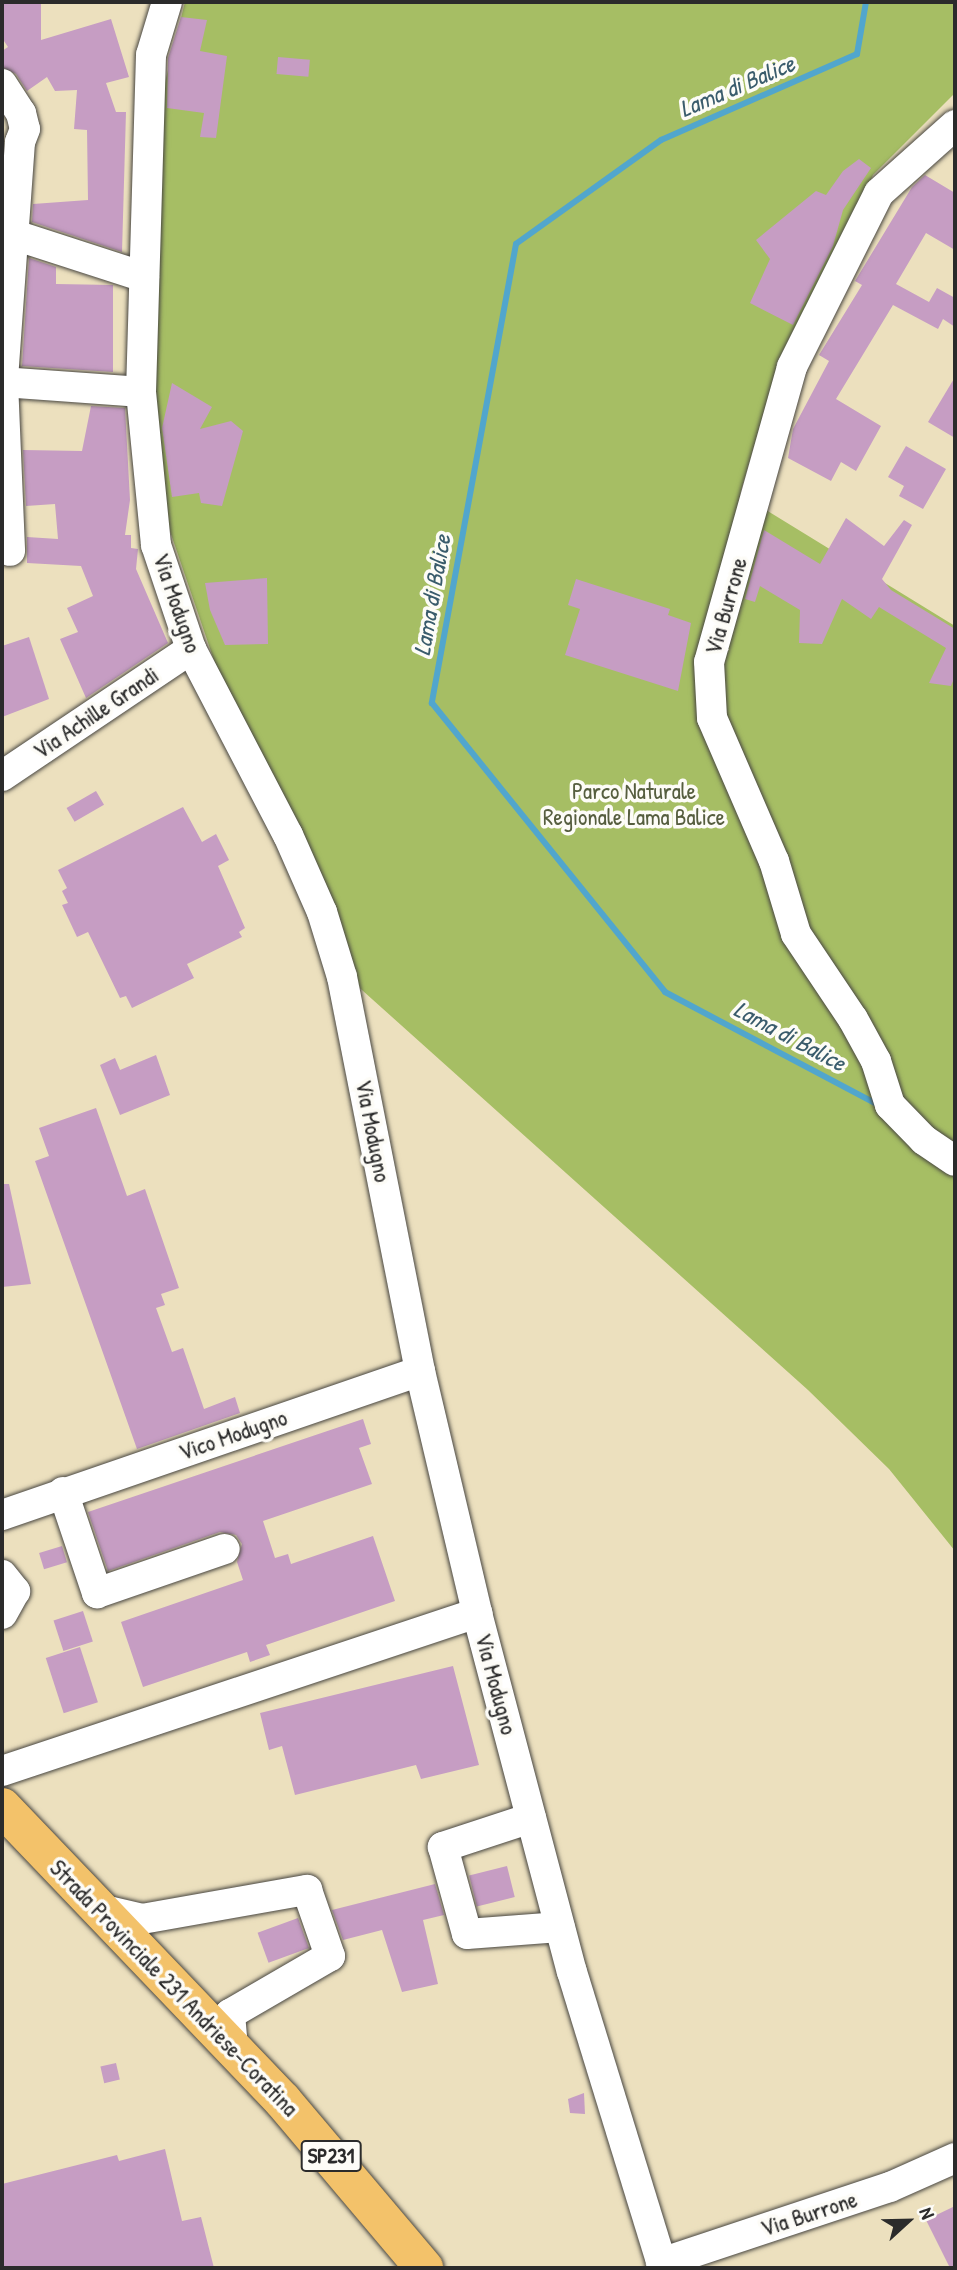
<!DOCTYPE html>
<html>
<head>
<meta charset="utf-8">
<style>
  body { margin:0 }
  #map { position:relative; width:957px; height:2270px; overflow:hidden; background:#ece0be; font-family:"Patrick Hand",sans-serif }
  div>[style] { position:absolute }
  .green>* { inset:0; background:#a6be64 }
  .stream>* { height:6px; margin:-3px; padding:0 3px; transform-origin:3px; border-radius:3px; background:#51a6cd }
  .building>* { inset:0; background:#c69dc3; transform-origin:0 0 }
  .roads { filter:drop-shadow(0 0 2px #484641) drop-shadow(0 0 2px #484641) }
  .minor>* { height:30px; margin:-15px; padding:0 15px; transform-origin:15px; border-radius:15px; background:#fff }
  .major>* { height:38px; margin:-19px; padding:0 19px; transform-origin:19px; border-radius:19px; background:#f3c26a }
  span { translate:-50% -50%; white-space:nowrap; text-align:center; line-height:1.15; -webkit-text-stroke:7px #fdfcf7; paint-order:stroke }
  .shield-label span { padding:2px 5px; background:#fdfcf7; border:2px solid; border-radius:5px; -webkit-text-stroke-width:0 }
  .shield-label { font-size:21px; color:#2b2b2b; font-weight:700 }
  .street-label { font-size:23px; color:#2b2b2b }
  .park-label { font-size:23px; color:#565e3f }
  .water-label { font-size:24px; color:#3a5c6c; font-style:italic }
  .frame { position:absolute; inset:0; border:4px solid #2b2b2b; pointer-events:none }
  .north { position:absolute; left:873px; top:2186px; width:70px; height:70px; -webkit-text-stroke:5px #fdfcf7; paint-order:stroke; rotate:68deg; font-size:19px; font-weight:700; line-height:28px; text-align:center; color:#2b2b2b }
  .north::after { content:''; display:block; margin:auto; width:24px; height:32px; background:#2b2b2b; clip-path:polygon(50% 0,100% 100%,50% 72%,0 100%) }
</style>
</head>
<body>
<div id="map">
  <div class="green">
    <div style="clip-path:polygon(185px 2px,955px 2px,955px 93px,873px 175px,769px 395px,740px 494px,955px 626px,955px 1551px,889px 1469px,808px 1390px,353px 982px,217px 669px,145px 458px,152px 134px)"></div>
  </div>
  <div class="stream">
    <div style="left:866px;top:2px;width:53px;rotate:99.8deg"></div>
    <div style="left:857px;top:54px;width:214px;rotate:156.3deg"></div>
    <div style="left:661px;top:140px;width:178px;rotate:144.4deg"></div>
    <div style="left:516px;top:244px;width:467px;rotate:100.4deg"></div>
    <div style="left:432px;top:703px;width:371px;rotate:51.1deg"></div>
    <div style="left:665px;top:992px;width:243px;rotate:27.9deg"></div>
  </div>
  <div class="building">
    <div style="clip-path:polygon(2px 2px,41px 2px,41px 40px,111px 19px,129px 77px,106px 83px,116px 112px,126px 112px,122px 252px,32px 222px,33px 204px,88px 200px,87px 130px,74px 129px,77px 90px,55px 91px,47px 77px,27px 91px,16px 74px,2px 67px,2px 51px,8px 47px,2px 38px)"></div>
    <div style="clip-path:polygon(181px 17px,207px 20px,200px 51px,227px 56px,216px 138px,200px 137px,204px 113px,167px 108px,168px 58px)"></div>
    <div style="left:278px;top:57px;width:32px;height:17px;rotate:5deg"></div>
    <div style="clip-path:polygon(859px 159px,871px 168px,843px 210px,833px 246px,793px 325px,750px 303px,770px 259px,756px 240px,816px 191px,826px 195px,843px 171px)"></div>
    <div style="clip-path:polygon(925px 175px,955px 193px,955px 250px,926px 233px,896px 284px,929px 302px,937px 288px,955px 298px,955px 327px,943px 319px,938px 329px,893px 305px,836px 399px,881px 426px,856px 471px,841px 462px,831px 481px,788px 458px,793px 429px,829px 361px,819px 355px,862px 285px,855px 281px,912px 187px)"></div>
    <div style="clip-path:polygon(29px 258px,56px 267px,56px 284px,113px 285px,113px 372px,22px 366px)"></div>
    <div style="clip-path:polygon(955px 377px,955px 438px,928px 422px)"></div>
    <div style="clip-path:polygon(172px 383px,212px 407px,200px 429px,231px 421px,243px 431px,222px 506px,201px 503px,199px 493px,172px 497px,162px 428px)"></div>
    <div style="clip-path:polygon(91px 406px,125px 408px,130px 500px,125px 535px,131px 535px,131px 548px,138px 549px,136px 569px,168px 643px,86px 698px,60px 639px,78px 632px,67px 608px,93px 596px,81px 566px,27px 563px,27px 537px,58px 539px,55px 504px,26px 506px,23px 450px,82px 451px)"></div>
    <div style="clip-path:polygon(906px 446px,946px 469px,923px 509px,899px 496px,904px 486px,888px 477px)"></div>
    <div style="clip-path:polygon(846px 518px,884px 546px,904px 520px,912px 525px,882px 579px,891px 590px,955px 629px,955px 676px,951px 686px,929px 683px,946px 648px,879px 607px,871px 619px,842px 599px,822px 644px,799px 643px,800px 610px,760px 586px,755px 602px,745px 599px,764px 530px,820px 564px)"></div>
    <div style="clip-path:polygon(267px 578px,268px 644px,225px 645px,210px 610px,205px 583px)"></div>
    <div style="clip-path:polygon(576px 579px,670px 609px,668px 615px,691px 623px,678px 691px,565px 655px,580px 609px,568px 605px)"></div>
    <div style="clip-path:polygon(29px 637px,49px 699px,2px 717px,2px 646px)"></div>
    <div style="left:96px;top:791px;width:16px;height:34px;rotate:60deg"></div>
    <div style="clip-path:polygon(183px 807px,202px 842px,216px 834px,229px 860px,218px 866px,245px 928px,239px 932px,242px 937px,187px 964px,194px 978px,132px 1008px,126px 996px,120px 998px,88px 932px,77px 937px,62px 905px,68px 903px,62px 891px,67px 888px,58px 870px)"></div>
    <div style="clip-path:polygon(156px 1055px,170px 1095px,120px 1115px,100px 1065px,115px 1058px,120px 1070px)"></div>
    <div style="clip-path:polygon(96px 1108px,127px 1196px,145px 1189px,179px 1288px,161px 1294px,165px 1305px,156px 1308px,172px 1352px,183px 1348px,204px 1409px,235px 1397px,240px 1413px,137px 1449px,35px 1161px,49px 1156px,39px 1128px)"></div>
    <div style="clip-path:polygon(2px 1184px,9px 1184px,31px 1284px,2px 1287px)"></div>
    <div style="clip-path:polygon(363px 1419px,371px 1444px,359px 1448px,372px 1484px,263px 1521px,275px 1558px,288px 1554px,291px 1564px,373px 1536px,395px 1601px,266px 1645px,270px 1655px,250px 1662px,247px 1652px,143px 1687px,121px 1622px,243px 1580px,237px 1562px,242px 1544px,236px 1535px,220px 1532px,108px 1571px,88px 1512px)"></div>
    <div style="left:62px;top:1546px;width:17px;height:24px;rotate:73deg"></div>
    <div style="left:83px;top:1611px;width:32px;height:31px;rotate:72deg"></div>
    <div style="left:80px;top:1647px;width:58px;height:36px;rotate:72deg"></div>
    <div style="clip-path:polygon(453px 1666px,479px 1765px,421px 1779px,416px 1765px,295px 1795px,282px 1746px,269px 1750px,260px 1713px)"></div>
    <div style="left:507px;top:1866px;width:32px;height:39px;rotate:76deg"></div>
    <div style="clip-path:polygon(435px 1884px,444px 1915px,423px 1920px,438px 1984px,402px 1992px,382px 1930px,343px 1940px,332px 1910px)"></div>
    <div style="left:298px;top:1918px;width:32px;height:43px;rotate:70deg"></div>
    <div style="left:116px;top:2063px;width:17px;height:16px;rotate:77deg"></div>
    <div style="clip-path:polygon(584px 2093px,585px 2114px,570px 2113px,568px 2099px)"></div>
    <div style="clip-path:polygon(165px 2149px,182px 2221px,201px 2217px,214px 2268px,2px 2268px,2px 2184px,117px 2155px,119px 2161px)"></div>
    <div style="clip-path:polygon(955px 2206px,955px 2268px,950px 2268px,926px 2220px)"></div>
  </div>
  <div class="roads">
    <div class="minor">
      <div style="left:167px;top:2px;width:55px;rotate:106.8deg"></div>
      <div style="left:151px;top:55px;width:337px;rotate:91.7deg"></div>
      <div style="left:141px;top:392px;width:154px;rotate:84.4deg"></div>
      <div style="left:156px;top:545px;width:110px;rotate:71.4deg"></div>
      <div style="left:191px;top:649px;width:210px;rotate:62.5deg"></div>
      <div style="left:288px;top:835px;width:84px;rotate:66.2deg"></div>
      <div style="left:322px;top:912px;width:68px;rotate:72.9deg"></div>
      <div style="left:342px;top:977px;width:402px;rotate:78.8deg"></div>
      <div style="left:420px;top:1371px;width:249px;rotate:76.7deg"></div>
      <div style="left:477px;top:1613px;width:371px;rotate:75.2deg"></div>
      <div style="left:572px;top:1972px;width:310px;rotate:72.9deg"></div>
      <div style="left:2px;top:84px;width:35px;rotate:57deg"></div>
      <div style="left:21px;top:113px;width:16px;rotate:76deg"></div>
      <div style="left:25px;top:129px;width:14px;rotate:111deg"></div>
      <div style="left:20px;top:142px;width:241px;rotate:94.1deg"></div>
      <div style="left:3px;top:382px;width:169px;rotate:87.6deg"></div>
      <div style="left:955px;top:125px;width:102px;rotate:138.2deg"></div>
      <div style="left:879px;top:193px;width:195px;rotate:116.6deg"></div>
      <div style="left:792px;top:367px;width:306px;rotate:105.7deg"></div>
      <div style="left:709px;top:662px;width:56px;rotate:86.9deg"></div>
      <div style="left:712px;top:718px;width:156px;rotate:66.6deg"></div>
      <div style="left:774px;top:861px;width:76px;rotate:73.2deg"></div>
      <div style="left:796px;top:934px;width:102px;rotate:56.2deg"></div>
      <div style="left:853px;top:1019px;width:48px;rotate:61.3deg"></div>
      <div style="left:876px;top:1061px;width:46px;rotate:72.3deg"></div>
      <div style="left:890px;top:1105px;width:49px;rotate:45.8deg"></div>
      <div style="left:924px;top:1140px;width:37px;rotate:34deg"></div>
      <div style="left:2px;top:231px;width:149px;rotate:17.9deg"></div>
      <div style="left:2px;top:382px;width:139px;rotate:4.1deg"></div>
      <div style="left:2px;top:776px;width:228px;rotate:-33.9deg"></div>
      <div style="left:63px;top:1492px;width:107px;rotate:71.4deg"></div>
      <div style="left:97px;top:1593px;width:135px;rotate:-19deg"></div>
      <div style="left:2px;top:1515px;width:442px;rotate:-19deg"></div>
      <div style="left:2px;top:1575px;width:21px;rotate:51deg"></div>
      <div style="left:15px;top:1591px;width:26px;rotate:119deg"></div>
      <div style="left:2px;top:1771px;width:501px;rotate:-18.4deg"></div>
      <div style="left:531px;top:1818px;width:93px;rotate:161.8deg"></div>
      <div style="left:443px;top:1847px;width:90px;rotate:74.6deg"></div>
      <div style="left:467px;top:1934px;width:93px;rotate:-4.3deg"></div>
      <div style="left:100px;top:1909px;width:43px;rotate:13.4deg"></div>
      <div style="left:142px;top:1919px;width:168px;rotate:-10deg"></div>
      <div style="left:307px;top:1890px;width:70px;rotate:70.8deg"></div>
      <div style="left:330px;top:1956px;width:116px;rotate:149.9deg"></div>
      <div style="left:230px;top:2014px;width:34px;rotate:85deg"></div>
      <div style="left:661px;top:2263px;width:241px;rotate:-18.4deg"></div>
      <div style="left:890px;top:2187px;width:71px;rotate:-24deg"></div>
    </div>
    <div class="major">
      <div style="left:2px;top:1807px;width:407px;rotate:46.3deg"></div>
      <div style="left:283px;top:2101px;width:219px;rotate:49.8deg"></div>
    </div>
  </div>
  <div class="shield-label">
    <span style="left:331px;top:2156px">SP231</span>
  </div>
  <div class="street-label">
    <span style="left:177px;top:603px;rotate:71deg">Via Modugno</span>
    <span style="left:726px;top:606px;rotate:-74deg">Via Burrone</span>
    <span style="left:96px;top:713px;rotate:-34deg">Via Achille Grandi</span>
    <span style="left:373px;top:1131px;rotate:79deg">Via Modugno</span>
    <span style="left:233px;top:1435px;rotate:-19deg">Vico Modugno</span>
    <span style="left:496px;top:1684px;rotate:75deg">Via Modugno</span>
    <span style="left:174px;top:1988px;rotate:46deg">Strada Provinciale 231 Andriese-Coratina</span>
    <span style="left:809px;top:2214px;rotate:-18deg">Via Burrone</span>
  </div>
  <div class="park-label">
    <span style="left:634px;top:804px">Parco Naturale<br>Regionale Lama Balice</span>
  </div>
  <div class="water-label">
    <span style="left:737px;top:86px;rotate:-23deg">Lama di Balice</span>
    <span style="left:432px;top:595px;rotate:-80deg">Lama di Balice</span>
    <span style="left:790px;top:1036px;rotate:28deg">Lama di Balice</span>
  </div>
  <div class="frame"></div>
  <div class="north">N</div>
</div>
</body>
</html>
